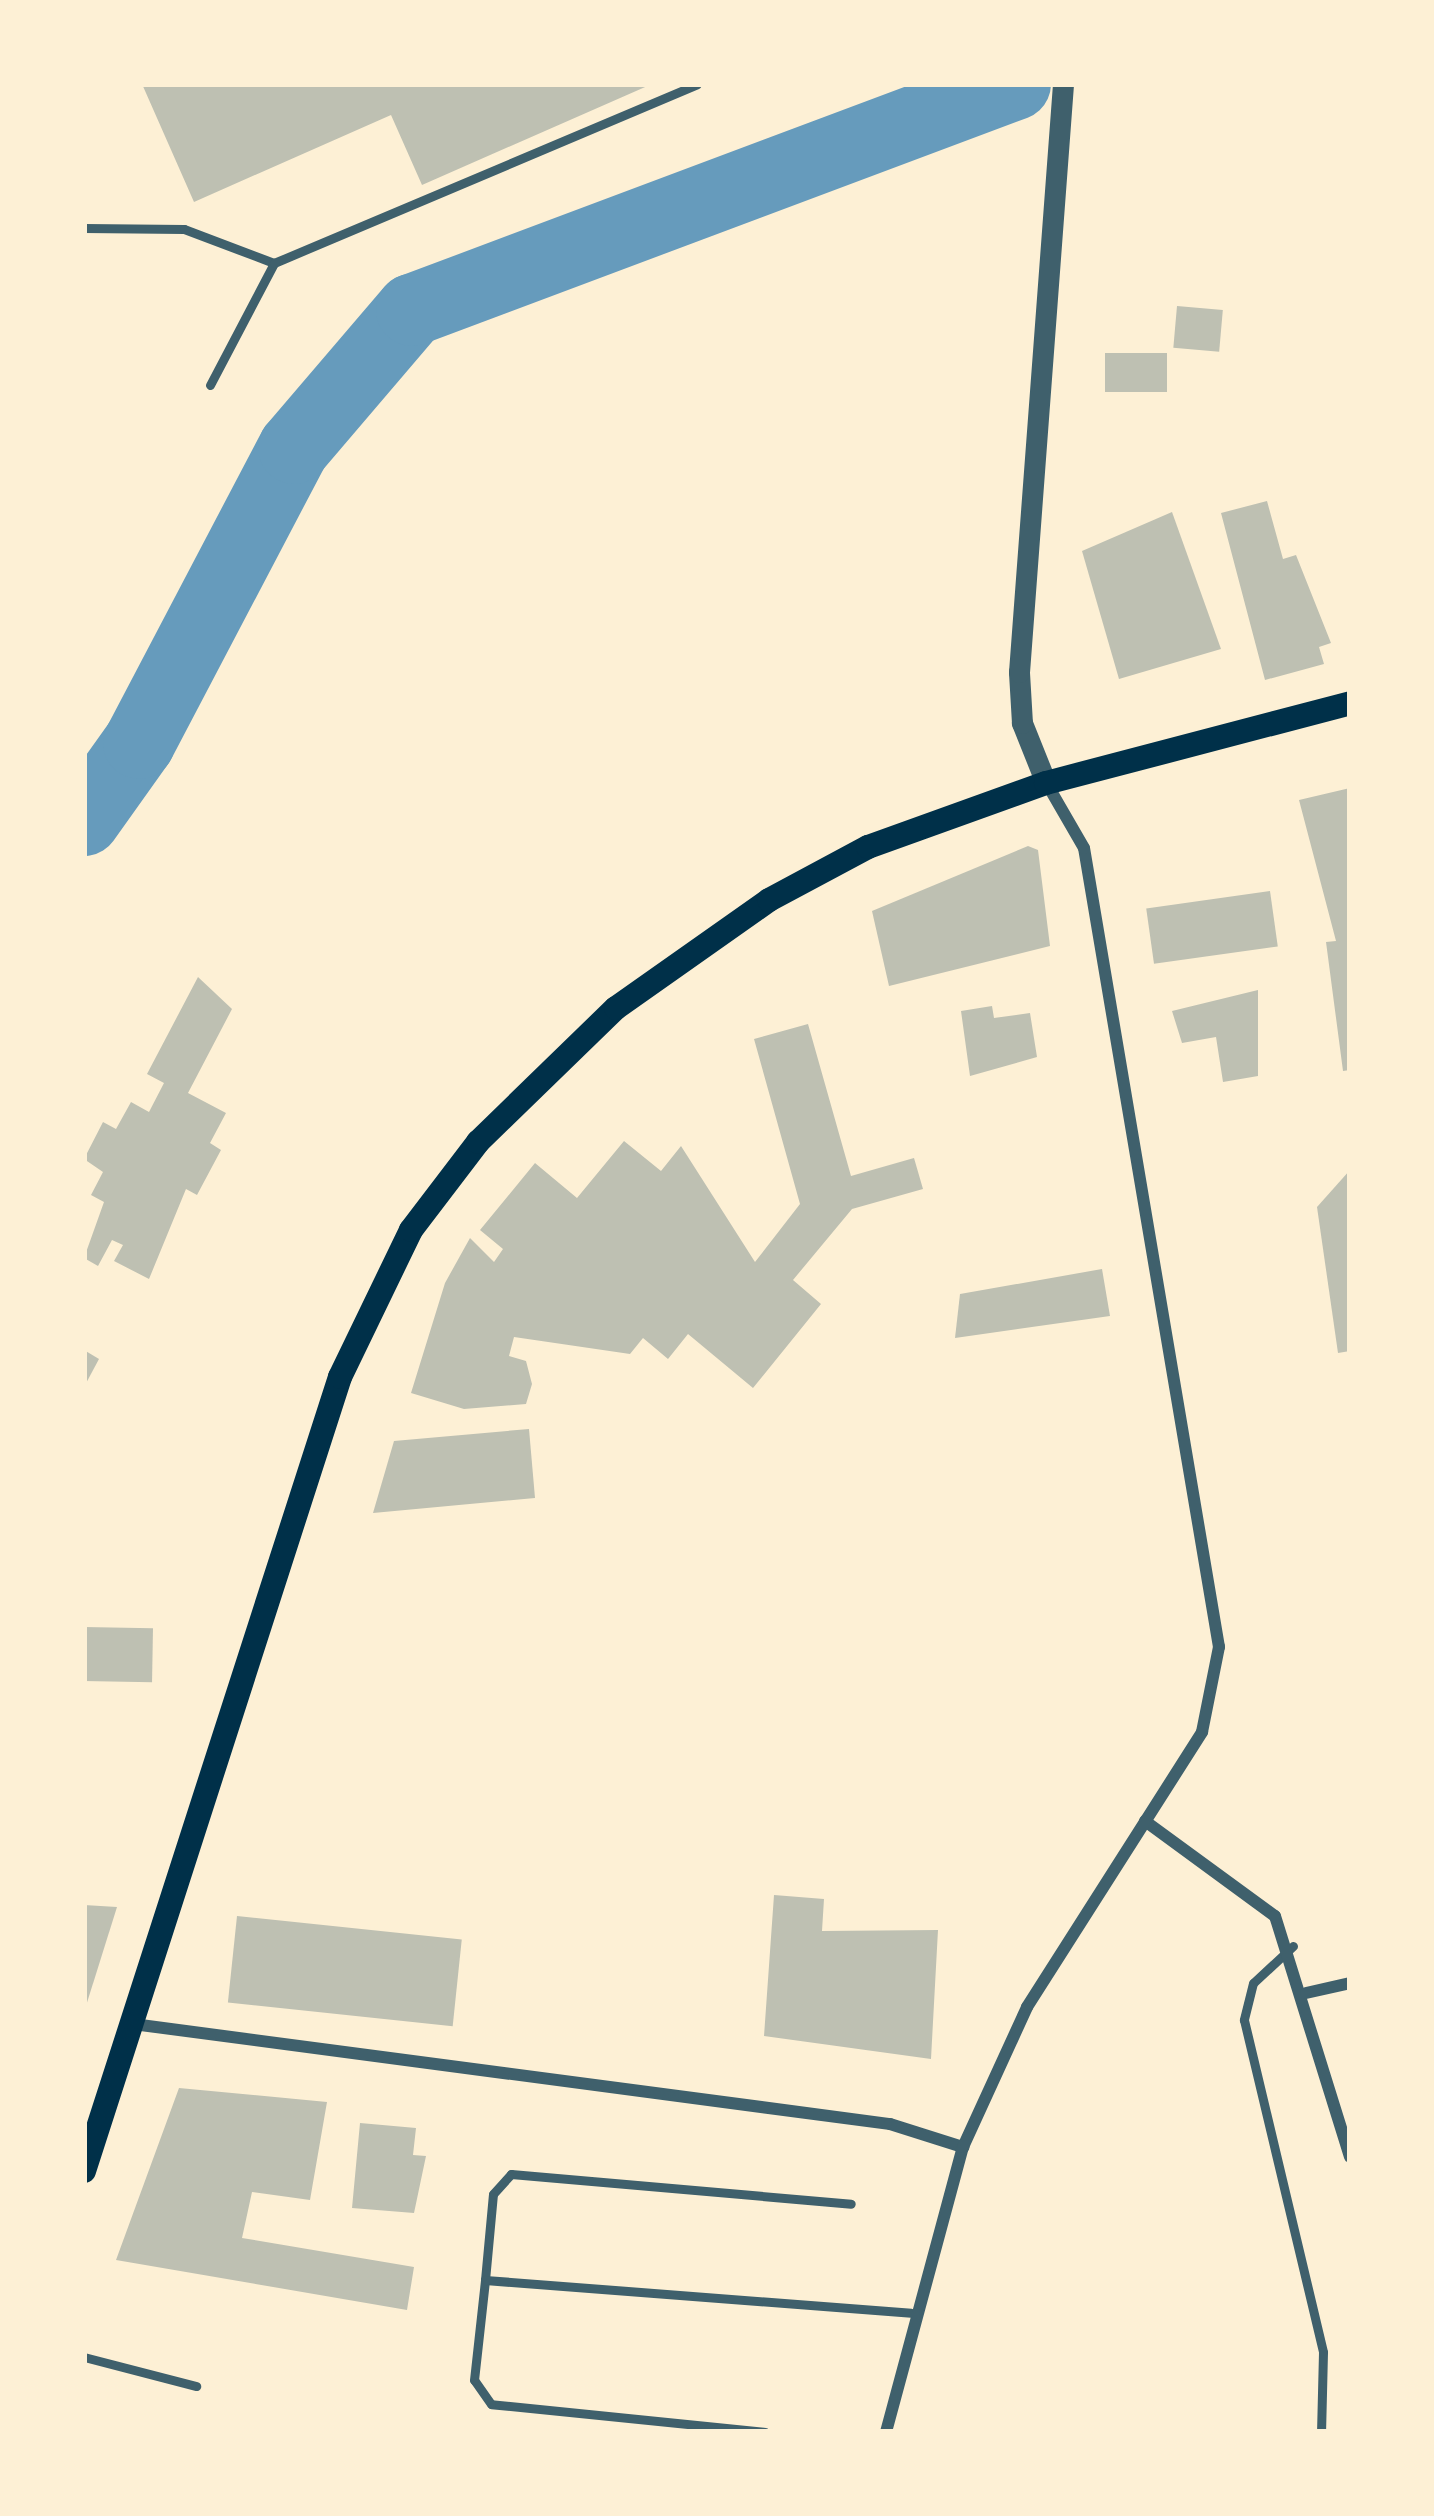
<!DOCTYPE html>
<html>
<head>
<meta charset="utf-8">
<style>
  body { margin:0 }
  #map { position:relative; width:1434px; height:2516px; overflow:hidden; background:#fdf0d5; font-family:Cabin,sans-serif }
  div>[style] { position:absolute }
  .river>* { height:72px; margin:-36px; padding:0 36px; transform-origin:36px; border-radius:36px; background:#669bbc }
  .building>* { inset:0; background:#bec0b2; transform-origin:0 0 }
  .service>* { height:9px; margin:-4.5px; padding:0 4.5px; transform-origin:4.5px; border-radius:4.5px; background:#3f606c }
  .minor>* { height:12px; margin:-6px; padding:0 6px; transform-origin:6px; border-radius:6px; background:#3f606c }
  .tertiary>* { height:21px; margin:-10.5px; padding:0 10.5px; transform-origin:10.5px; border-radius:10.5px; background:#3f606c }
  .secondary>* { height:24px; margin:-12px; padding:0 12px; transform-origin:12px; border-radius:12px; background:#003049 }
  span { translate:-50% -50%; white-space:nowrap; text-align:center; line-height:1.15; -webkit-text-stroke:10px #fdf0d5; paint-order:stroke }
  .frame { position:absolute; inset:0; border:87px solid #fdf0d5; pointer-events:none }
</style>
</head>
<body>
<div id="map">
  <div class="river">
    <div style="left:84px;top:820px;width:95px;rotate:-54.5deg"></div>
    <div style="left:139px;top:743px;width:333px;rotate:-62.3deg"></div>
    <div style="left:294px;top:448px;width:182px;rotate:-49.5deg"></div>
    <div style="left:412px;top:310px;width:644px;rotate:-20.55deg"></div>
  </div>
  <div class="building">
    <div style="clip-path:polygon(142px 84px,652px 84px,422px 185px,391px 115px,194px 202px)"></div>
    <div style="left:1177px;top:306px;width:46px;height:42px;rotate:5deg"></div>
    <div style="left:1105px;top:353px;width:62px;height:39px"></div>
    <div style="clip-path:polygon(1267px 501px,1283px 559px,1296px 555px,1331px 643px,1319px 647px,1324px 664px,1265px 680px,1221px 513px)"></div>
    <div style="clip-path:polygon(1172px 512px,1221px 649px,1119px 679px,1082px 551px)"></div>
    <div style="clip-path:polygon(1350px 788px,1350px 1070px,1343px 1071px,1326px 942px,1336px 941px,1299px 800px)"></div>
    <div style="clip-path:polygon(1028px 846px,1038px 850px,1050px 946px,889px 986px,872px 911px)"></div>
    <div style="left:1270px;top:891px;width:56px;height:125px;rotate:82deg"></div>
    <div style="clip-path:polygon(198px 977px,232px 1009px,188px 1093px,226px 1113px,210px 1143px,221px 1150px,197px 1195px,186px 1189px,149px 1279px,114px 1261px,123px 1245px,112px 1240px,98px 1266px,84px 1258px,104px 1202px,91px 1195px,103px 1172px,84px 1159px,103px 1122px,116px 1129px,131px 1102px,149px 1112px,164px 1083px,147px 1074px)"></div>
    <div style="clip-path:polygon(1258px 990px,1258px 1076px,1223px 1082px,1216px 1037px,1182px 1043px,1172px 1011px)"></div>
    <div style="clip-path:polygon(992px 1006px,994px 1018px,1030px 1013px,1037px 1057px,970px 1076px,961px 1011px)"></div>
    <div style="clip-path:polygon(808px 1024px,851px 1176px,914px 1158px,923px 1189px,852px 1209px,793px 1280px,821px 1304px,753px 1388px,688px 1334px,668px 1359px,643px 1338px,630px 1354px,514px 1337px,509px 1356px,526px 1361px,532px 1384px,526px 1404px,464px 1409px,411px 1393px,445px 1283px,470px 1238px,494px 1262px,503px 1249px,480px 1230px,535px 1163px,577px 1198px,624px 1141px,661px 1171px,681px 1146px,755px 1262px,800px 1204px,754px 1039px)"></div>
    <div style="clip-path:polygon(1350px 1170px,1350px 1351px,1338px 1353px,1317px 1207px)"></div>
    <div style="clip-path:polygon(1102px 1269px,1110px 1316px,955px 1338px,960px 1294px)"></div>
    <div style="clip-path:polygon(84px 1350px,99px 1359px,84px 1387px)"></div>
    <div style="clip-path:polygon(529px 1429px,535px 1498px,373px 1513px,394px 1441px)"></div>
    <div style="left:84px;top:1627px;width:69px;height:54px;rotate:1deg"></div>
    <div style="clip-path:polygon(774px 1895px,824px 1899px,822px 1931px,938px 1930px,931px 2059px,764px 2036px)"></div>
    <div style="clip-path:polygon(84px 1905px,117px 1907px,85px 2009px,84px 2009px)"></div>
    <div style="left:237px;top:1916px;width:226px;height:87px;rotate:6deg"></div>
    <div style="clip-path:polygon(179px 2088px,327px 2102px,310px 2200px,252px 2192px,242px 2238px,414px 2267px,407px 2310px,116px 2260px)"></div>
    <div style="clip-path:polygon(360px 2123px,416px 2128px,413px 2155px,426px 2156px,414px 2213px,352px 2208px)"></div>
  </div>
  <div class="service">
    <div style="left:84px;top:228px;width:100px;rotate:0.6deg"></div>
    <div style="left:184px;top:229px;width:96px;rotate:20.7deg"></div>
    <div style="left:210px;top:385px;width:138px;rotate:-62.3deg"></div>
    <div style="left:274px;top:263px;width:459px;rotate:-22.9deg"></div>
    <div style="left:1293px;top:1946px;width:54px;rotate:137.2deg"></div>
    <div style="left:1253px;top:1983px;width:38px;rotate:104deg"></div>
    <div style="left:1244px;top:2020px;width:341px;rotate:76.6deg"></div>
    <div style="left:1323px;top:2352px;width:80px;rotate:91.4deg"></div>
    <div style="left:485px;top:2280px;width:86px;rotate:-84.7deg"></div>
    <div style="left:493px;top:2194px;width:27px;rotate:-48deg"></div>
    <div style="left:511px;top:2174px;width:341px;rotate:5deg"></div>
    <div style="left:84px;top:2357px;width:116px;rotate:14.5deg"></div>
    <div style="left:765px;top:2432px;width:275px;rotate:-174.2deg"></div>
    <div style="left:491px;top:2404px;width:29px;rotate:-125deg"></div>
    <div style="left:474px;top:2380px;width:101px;rotate:-83.7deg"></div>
    <div style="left:485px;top:2280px;width:427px;rotate:4.4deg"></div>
  </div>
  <div class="minor">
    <div style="left:1145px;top:1821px;width:161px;rotate:36.2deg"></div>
    <div style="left:1275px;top:1916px;width:252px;rotate:72.7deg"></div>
    <div style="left:1306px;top:1993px;width:45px;rotate:-12.8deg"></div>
    <div style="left:133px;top:2024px;width:764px;rotate:7.53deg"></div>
    <div style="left:890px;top:2124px;width:77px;rotate:17.5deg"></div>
    <div style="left:886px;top:2432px;width:295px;rotate:-74.9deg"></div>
    <div style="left:963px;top:2147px;width:154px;rotate:-65.4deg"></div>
    <div style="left:1027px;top:2007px;width:326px;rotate:-57.5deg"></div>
    <div style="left:1202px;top:1732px;width:87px;rotate:-78.7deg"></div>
    <div style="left:1219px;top:1647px;width:810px;rotate:-99.59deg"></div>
    <div style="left:1084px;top:848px;width:74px;rotate:-120deg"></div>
  </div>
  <div class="tertiary">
    <div style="left:1046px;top:783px;width:65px;rotate:-111.8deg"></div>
    <div style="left:1022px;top:723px;width:51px;rotate:-93.4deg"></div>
    <div style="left:1019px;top:672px;width:590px;rotate:-85.72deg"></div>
  </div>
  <div class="secondary">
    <div style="left:84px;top:2171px;width:834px;rotate:-72.13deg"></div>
    <div style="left:340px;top:1377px;width:163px;rotate:-64.2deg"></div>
    <div style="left:411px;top:1230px;width:111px;rotate:-52.7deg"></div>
    <div style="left:478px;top:1142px;width:192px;rotate:-44.2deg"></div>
    <div style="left:616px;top:1008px;width:187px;rotate:-35.2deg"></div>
    <div style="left:769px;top:900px;width:112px;rotate:-28.2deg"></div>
    <div style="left:868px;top:847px;width:189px;rotate:-19.8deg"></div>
    <div style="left:1046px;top:783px;width:314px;rotate:-14.7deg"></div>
  </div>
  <div class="frame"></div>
</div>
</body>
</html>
